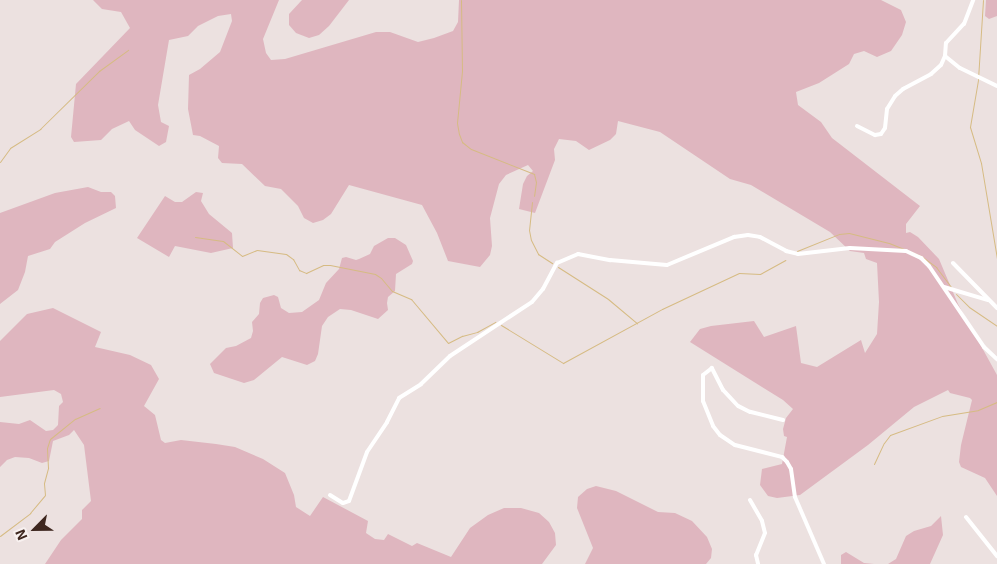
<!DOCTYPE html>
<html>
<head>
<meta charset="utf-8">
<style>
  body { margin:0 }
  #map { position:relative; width:997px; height:564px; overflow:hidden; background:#ece1e0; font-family:"Exo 2",sans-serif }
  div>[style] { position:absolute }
  .green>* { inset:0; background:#dfb6bf }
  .stream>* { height:1px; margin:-0.5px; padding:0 0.5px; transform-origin:0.5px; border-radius:0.5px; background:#d6bb83 }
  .minor>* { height:4px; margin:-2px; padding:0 2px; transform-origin:2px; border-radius:2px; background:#fff }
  span { translate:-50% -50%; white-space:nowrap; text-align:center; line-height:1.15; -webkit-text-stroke:4px #f8f1f0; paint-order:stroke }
  .north { position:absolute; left:10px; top:504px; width:50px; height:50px; -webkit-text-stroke:4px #f8f1f0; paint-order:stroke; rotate:247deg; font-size:14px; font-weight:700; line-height:20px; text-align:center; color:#3e271f }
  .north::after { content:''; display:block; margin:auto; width:18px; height:22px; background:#3e271f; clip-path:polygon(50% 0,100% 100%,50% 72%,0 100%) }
</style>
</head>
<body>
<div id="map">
  <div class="green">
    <div style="clip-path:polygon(93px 0,279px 0,263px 39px,266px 53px,271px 60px,285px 59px,376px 32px,390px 32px,418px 42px,434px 38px,453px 31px,458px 22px,459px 0,881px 0,901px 10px,906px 22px,902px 35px,891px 51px,877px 57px,864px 51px,854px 54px,849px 64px,819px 83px,796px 92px,798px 105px,821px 122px,832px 138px,920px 206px,906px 224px,906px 233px,910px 232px,918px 237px,939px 259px,958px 304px,997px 375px,997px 496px,985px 478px,961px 467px,959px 462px,961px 445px,972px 400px,970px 398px,950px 393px,948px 390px,914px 407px,868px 445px,800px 495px,777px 498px,768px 496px,760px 485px,762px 469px,782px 464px,787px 437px,784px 436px,783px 429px,786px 418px,793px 409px,783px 400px,690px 342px,700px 329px,711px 326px,754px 321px,764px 337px,796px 326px,801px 363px,817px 367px,861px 340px,865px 353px,877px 334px,879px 302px,877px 263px,866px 259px,864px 253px,850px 251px,830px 232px,751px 185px,730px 179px,660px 132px,618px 121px,616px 134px,610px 140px,589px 150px,576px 141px,559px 139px,554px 149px,555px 160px,535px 213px,519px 209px,523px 184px,527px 176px,533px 171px,528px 165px,506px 175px,499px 184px,490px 218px,492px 246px,490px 255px,480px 267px,448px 261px,437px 233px,422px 205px,349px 185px,331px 214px,323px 220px,313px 223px,304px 218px,298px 206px,281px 189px,265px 186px,242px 164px,222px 163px,218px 158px,219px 146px,200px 136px,193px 135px,188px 109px,189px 75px,200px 69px,220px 52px,232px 21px,231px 14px,218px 16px,198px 26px,188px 36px,169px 40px,158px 105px,161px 122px,169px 126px,166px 142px,159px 146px,135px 130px,129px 121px,112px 129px,101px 140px,74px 142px,71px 137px,76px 84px,130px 28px,121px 12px,102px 9px)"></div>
    <div style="clip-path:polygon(302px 0,349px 0,329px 26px,319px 35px,309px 38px,296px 33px,289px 25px,289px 14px)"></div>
    <div style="clip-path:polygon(986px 0,997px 0,997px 16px,989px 19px,985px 16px)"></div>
    <div style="clip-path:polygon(88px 187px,101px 192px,111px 192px,115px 196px,116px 208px,85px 223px,55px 242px,50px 249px,28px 256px,25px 272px,18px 290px,0 304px,0 213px,55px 193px)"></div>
    <div style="clip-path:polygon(196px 192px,203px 193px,201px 201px,209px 214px,232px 233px,233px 248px,211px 253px,175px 246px,169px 257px,137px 238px,165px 196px,175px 202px,182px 202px)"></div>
    <div style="clip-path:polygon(388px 238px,395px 238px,406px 245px,413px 261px,412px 264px,396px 274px,395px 291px,388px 297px,387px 303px,388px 310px,378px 319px,351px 310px,340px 309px,328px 317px,322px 326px,318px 354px,315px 361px,307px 365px,282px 357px,254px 380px,244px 383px,214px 373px,210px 364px,226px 348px,236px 346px,251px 338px,253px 331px,252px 322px,259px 314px,260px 303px,263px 298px,274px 295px,278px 297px,281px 308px,289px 313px,302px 312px,319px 300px,326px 283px,339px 269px,342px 258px,346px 257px,356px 260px,359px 259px,370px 254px,374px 246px)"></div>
    <div style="clip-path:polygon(53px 308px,101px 332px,95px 347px,130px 355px,151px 365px,159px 379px,144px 406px,155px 415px,161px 440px,165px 443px,181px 440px,216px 444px,235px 447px,263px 459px,285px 473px,294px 495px,296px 507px,310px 516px,323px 497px,368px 521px,366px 533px,375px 539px,384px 540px,388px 534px,412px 546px,417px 543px,451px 557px,470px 528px,488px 515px,504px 508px,521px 508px,539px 513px,549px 522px,555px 533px,556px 545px,542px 564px,45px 564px,61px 540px,82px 519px,82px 510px,91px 501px,84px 445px,74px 430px,69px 435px,53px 441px,49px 461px,42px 463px,29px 458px,15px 457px,7px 460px,0 467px,0 422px,19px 424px,30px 420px,46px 431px,53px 430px,58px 425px,59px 406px,63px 402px,61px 394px,54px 390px,0 397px,0 341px,27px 314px)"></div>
    <div style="clip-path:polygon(596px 486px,616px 491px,658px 512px,675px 513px,692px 521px,707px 537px,712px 549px,711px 558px,706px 564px,585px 564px,593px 548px,577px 508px,578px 497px,587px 489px)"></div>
    <div style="clip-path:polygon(941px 516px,943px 535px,930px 564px,888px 564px,896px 559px,906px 536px,914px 531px,931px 526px)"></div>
    <div style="clip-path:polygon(846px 552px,864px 563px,874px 564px,841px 564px,841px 555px)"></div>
  </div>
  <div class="stream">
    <div style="left:461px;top:0;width:71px;rotate:89.2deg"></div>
    <div style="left:462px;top:71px;width:52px;rotate:95.5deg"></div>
    <div style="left:457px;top:123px;width:11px;rotate:80deg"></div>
    <div style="left:459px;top:134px;width:9px;rotate:69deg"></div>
    <div style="left:462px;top:142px;width:11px;rotate:38deg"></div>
    <div style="left:471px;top:149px;width:68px;rotate:21.6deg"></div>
    <div style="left:534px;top:174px;width:8px;rotate:76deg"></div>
    <div style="left:536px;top:182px;width:14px;rotate:98deg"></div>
    <div style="left:983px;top:0;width:80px;rotate:93.6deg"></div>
    <div style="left:978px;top:80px;width:48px;rotate:99.7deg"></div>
    <div style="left:970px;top:127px;width:38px;rotate:73deg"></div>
    <div style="left:981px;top:163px;width:97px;rotate:80.5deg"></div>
    <div style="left:0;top:162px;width:17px;rotate:-54deg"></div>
    <div style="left:10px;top:148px;width:36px;rotate:-32deg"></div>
    <div style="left:40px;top:129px;width:83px;rotate:-44.5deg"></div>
    <div style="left:99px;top:71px;width:36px;rotate:-36deg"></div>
    <div style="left:532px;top:202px;width:28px;rotate:96deg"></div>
    <div style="left:529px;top:230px;width:10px;rotate:79deg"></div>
    <div style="left:531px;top:240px;width:16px;rotate:63deg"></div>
    <div style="left:538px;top:254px;width:17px;rotate:33deg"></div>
    <div style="left:195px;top:237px;width:28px;rotate:8deg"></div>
    <div style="left:223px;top:241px;width:24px;rotate:38deg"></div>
    <div style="left:242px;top:256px;width:16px;rotate:-22deg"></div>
    <div style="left:257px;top:250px;width:29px;rotate:8deg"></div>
    <div style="left:286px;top:254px;width:9px;rotate:36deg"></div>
    <div style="left:293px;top:259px;width:13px;rotate:61deg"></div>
    <div style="left:299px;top:270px;width:8px;rotate:23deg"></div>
    <div style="left:306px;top:273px;width:19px;rotate:-25deg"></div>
    <div style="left:323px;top:265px;width:7px"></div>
    <div style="left:330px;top:265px;width:46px;rotate:11.3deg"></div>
    <div style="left:375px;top:274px;width:7px;rotate:34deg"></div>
    <div style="left:381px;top:278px;width:17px;rotate:50deg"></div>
    <div style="left:392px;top:291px;width:21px;rotate:23deg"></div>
    <div style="left:411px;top:299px;width:57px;rotate:49.9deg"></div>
    <div style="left:448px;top:343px;width:16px;rotate:-27deg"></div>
    <div style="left:462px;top:336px;width:16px;rotate:-15deg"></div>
    <div style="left:477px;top:332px;width:21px;rotate:-29deg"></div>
    <div style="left:797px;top:251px;width:45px;rotate:-22deg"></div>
    <div style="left:839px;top:234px;width:10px;rotate:-6deg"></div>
    <div style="left:849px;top:233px;width:41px;rotate:14deg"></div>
    <div style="left:889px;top:243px;width:35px;rotate:22deg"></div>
    <div style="left:921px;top:256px;width:19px;rotate:36deg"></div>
    <div style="left:936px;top:267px;width:25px;rotate:53deg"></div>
    <div style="left:558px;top:267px;width:59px;rotate:32.6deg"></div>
    <div style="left:608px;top:299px;width:38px;rotate:40deg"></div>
    <div style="left:956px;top:294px;width:18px;rotate:45deg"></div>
    <div style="left:969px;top:307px;width:34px;rotate:34deg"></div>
    <div style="left:501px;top:325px;width:73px;rotate:31.5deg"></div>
    <div style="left:563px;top:363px;width:113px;rotate:-28.6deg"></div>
    <div style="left:662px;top:309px;width:85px;rotate:-25.1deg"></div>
    <div style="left:739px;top:273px;width:21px;rotate:3deg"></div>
    <div style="left:760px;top:274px;width:29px;rotate:-29deg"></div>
    <div style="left:874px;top:464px;width:23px;rotate:-65deg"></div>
    <div style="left:884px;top:443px;width:10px;rotate:-53deg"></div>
    <div style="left:890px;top:435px;width:55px;rotate:-20.1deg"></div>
    <div style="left:942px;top:416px;width:36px;rotate:-9deg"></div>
    <div style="left:978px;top:410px;width:21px;rotate:-23deg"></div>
    <div style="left:0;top:536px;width:38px;rotate:-37deg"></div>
    <div style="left:30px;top:513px;width:23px;rotate:-50deg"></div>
    <div style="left:45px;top:495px;width:12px;rotate:-95deg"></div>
    <div style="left:44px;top:483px;width:16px;rotate:-75deg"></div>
    <div style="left:48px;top:468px;width:20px;rotate:-93deg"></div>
    <div style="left:47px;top:448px;width:9px;rotate:-72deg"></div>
    <div style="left:50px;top:439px;width:32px;rotate:-39deg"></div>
    <div style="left:75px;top:419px;width:27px;rotate:-24deg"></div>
  </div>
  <div class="minor">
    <div style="left:945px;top:56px;width:13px;rotate:-86deg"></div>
    <div style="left:946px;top:43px;width:26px;rotate:-47deg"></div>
    <div style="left:964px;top:24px;width:26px;rotate:-69deg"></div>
    <div style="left:857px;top:126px;width:20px;rotate:27deg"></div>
    <div style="left:875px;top:135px;width:6px;rotate:-9deg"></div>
    <div style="left:881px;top:134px;width:7px;rotate:-56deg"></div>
    <div style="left:885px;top:128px;width:19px;rotate:-84deg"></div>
    <div style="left:887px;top:109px;width:15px;rotate:-58deg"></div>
    <div style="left:895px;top:96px;width:11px;rotate:-41deg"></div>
    <div style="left:903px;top:89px;width:32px;rotate:-28deg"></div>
    <div style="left:931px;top:74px;width:13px;rotate:-42deg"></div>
    <div style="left:941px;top:65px;width:10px;rotate:-66deg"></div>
    <div style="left:945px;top:56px;width:19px;rotate:39deg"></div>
    <div style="left:960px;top:68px;width:41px;rotate:25.9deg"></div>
    <div style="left:953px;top:263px;width:63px;rotate:45.6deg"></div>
    <div style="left:944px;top:287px;width:46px;rotate:16.5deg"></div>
    <div style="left:783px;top:420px;width:34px;rotate:-166deg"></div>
    <div style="left:750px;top:412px;width:13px;rotate:-153deg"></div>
    <div style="left:738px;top:406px;width:22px;rotate:-133deg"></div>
    <div style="left:723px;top:390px;width:25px;rotate:-117deg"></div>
    <div style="left:712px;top:368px;width:11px;rotate:142deg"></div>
    <div style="left:703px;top:375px;width:26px;rotate:90deg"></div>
    <div style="left:703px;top:401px;width:27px;rotate:68deg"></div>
    <div style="left:713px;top:426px;width:11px;rotate:52deg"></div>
    <div style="left:720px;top:435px;width:18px;rotate:34deg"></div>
    <div style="left:735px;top:445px;width:49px;rotate:14.3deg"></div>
    <div style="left:782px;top:457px;width:7px;rotate:45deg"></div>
    <div style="left:787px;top:462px;width:8px;rotate:60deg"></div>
    <div style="left:791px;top:469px;width:28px;rotate:82deg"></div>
    <div style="left:795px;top:497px;width:73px;rotate:66.6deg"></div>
    <div style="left:330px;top:495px;width:15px;rotate:32deg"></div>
    <div style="left:343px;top:503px;width:6px;rotate:-18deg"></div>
    <div style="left:349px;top:501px;width:52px;rotate:-69.8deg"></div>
    <div style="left:367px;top:452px;width:36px;rotate:-56deg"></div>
    <div style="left:387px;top:422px;width:27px;rotate:-63deg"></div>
    <div style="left:399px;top:398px;width:26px;rotate:-32deg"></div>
    <div style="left:421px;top:384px;width:40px;rotate:-44deg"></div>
    <div style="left:450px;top:356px;width:98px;rotate:-33.4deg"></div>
    <div style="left:532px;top:302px;width:17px;rotate:-50deg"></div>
    <div style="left:543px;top:289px;width:30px;rotate:-62deg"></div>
    <div style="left:557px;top:263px;width:23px;rotate:-23deg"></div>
    <div style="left:578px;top:254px;width:33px;rotate:11deg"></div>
    <div style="left:610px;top:260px;width:57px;rotate:5deg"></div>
    <div style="left:667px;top:265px;width:73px;rotate:-22.7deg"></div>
    <div style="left:734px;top:237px;width:14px;rotate:-8deg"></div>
    <div style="left:748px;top:235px;width:12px;rotate:9deg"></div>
    <div style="left:760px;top:237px;width:30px;rotate:28deg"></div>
    <div style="left:786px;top:251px;width:12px;rotate:14deg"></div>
    <div style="left:798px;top:254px;width:52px;rotate:-6.6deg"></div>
    <div style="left:850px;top:248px;width:56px;rotate:3.1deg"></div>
    <div style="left:906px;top:251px;width:17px;rotate:25deg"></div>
    <div style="left:921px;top:258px;width:11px;rotate:45deg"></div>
    <div style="left:929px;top:266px;width:98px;rotate:55.8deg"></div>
    <div style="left:984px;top:347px;width:18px;rotate:43deg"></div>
    <div style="left:750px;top:500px;width:24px;rotate:60deg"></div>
    <div style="left:762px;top:521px;width:12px;rotate:76deg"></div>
    <div style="left:765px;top:533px;width:24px;rotate:112deg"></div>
    <div style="left:756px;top:555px;width:9px;rotate:77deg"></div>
    <div style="left:966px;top:517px;width:50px;rotate:51.5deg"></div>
  </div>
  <div class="north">N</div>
</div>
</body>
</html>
